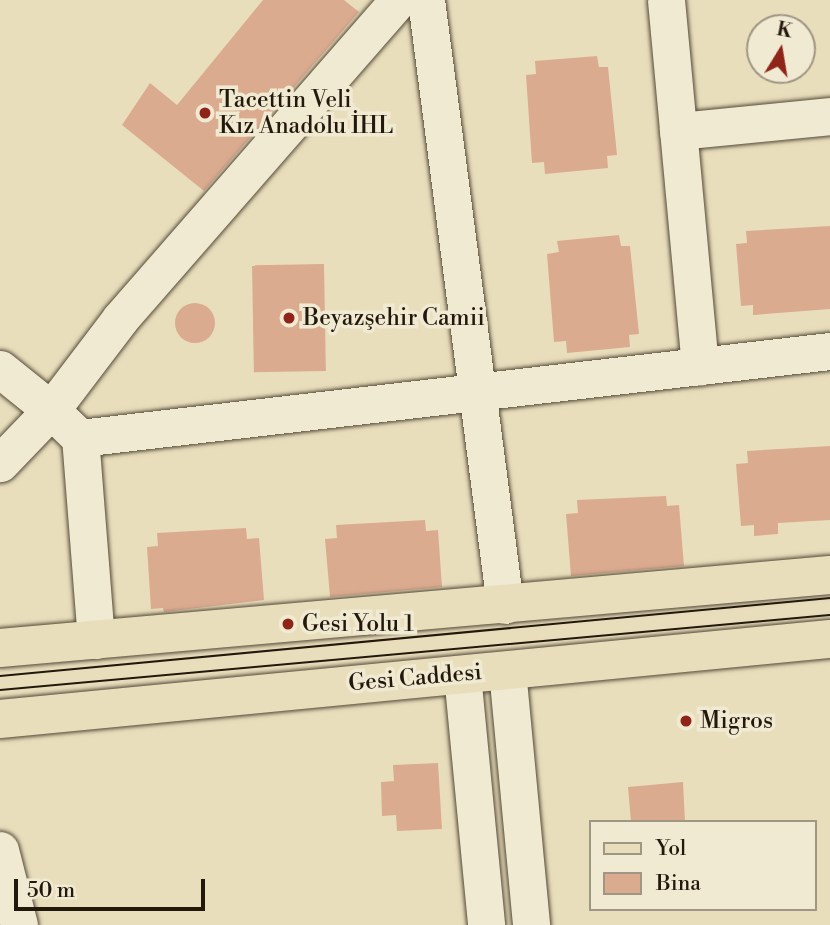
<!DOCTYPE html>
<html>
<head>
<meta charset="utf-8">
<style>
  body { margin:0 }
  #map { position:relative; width:830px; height:925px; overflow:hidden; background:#e9debc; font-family:"Libre Bodoni",serif }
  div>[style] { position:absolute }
  .building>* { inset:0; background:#dbab90; transform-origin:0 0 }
  .round { border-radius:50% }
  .roads { filter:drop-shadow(0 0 2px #544a38) drop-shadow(0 0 2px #544a38) }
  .minor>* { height:37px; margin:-18.5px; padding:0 18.5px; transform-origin:18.5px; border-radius:18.5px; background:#f1ead3 }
  .major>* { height:38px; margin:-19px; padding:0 19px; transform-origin:19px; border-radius:19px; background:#e9debc }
  .tram>* { height:2px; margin:-1px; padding:0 1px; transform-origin:1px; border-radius:1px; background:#23180c }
  .dots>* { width:19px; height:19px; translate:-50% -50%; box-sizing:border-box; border:4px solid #f1ead3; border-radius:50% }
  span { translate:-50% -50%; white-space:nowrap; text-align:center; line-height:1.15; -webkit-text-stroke:7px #f1ead3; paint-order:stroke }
  .poi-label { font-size:23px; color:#23180c }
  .left { translate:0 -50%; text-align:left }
  .street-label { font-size:23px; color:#23180c }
  .legend { position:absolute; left:589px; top:820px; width:228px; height:91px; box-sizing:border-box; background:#f1ead3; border:2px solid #9f9683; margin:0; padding:9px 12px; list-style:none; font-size:21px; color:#23180c }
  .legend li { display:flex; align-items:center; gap:14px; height:35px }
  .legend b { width:35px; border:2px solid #9f9683 }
  .north { position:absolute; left:746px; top:14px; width:70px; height:70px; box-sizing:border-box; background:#f1ead3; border:2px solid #9f9683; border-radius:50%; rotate:11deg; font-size:19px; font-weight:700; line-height:28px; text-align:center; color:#23180c }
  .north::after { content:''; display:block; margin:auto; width:24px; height:32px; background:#8f2418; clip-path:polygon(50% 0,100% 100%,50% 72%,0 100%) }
  .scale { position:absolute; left:14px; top:879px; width:191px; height:32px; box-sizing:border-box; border:4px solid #23180c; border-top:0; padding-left:9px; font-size:21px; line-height:24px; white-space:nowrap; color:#23180c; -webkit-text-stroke:5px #f1ead3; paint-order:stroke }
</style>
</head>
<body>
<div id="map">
  <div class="building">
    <div style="clip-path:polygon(263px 0,344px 0,359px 12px,204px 191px,122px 125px,150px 83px,177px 105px)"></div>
    <div style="clip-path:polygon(597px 56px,599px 67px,608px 67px,617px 155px,607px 156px,608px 168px,545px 174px,544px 162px,532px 163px,526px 75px,536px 74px,535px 61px)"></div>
    <div style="clip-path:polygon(830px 226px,830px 309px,753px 315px,753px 305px,741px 306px,736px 244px,747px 243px,746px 231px)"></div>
    <div style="clip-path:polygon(619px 235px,621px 246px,630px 246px,639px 334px,629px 335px,630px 347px,567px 353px,566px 341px,554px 342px,547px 254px,559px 252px,557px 241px)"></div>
    <div style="left:324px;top:264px;width:107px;height:72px;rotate:89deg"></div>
    <div class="round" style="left:175px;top:303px;width:40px;height:40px"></div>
    <div style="clip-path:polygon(830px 446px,830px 520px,778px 523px,778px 534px,754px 536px,754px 525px,741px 526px,736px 464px,748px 463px,747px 451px)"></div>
    <div style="clip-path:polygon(666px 496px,667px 506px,679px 505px,684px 566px,571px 576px,566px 514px,578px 513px,577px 500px)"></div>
    <div style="clip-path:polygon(425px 520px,426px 531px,438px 530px,442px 587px,330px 597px,325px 539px,337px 538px,336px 525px)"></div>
    <div style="clip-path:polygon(246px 528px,247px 539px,259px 538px,264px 600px,164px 612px,163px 608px,151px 609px,147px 547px,158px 546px,157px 533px)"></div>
    <div style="clip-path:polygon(438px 763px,442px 829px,397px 831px,396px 815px,382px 816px,381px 782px,394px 781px,393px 765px)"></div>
    <div style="clip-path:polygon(683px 782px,685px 822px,631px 822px,628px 787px)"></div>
  </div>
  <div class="roads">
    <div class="minor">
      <div style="left:426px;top:0;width:610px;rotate:82.56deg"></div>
      <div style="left:666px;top:0;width:368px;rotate:84.7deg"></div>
      <div style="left:678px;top:131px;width:153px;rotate:-5.6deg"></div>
      <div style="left:0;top:369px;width:65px;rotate:38.8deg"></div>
      <div style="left:51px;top:410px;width:74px;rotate:133.9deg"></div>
      <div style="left:80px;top:438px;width:755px;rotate:-6.62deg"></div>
      <div style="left:96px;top:640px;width:203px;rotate:-94.5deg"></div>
      <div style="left:80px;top:438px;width:40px;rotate:-136deg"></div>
      <div style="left:51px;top:410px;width:114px;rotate:-52.8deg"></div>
      <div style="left:120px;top:319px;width:423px;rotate:-48.9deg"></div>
      <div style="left:507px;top:670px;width:256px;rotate:84.6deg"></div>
      <div style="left:462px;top:674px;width:252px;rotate:84.5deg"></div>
      <div style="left:0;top:850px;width:77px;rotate:75.8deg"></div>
    </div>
    <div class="major">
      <div style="left:0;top:648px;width:833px;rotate:-5.03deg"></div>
      <div style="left:0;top:719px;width:834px;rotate:-5.51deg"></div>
    </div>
  </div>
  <div class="tram">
    <div style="left:0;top:676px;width:834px;rotate:-5.37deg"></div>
    <div style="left:0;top:690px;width:833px;rotate:-5.16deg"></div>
  </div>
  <div class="dots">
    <div style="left:205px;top:113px;background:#8f2418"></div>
    <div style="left:289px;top:318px;background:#8f2418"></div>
    <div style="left:288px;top:624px;background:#8f2418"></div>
    <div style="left:686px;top:721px;background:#8f2418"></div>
  </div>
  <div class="poi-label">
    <span class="left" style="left:219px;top:113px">Tacettin Veli<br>Kız Anadolu İHL</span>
    <span class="left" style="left:303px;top:318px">Beyazşehir Camii</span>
    <span class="left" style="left:302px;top:624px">Gesi Yolu 1</span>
    <span class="left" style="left:700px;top:721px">Migros</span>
  </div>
  <div class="street-label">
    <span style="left:415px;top:678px;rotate:-5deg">Gesi Caddesi</span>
  </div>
  <ul class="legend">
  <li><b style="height:9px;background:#e9debc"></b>Yol</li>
  <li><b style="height:19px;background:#dbab90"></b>Bina</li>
  </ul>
  <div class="north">K</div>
  <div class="scale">50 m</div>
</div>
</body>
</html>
